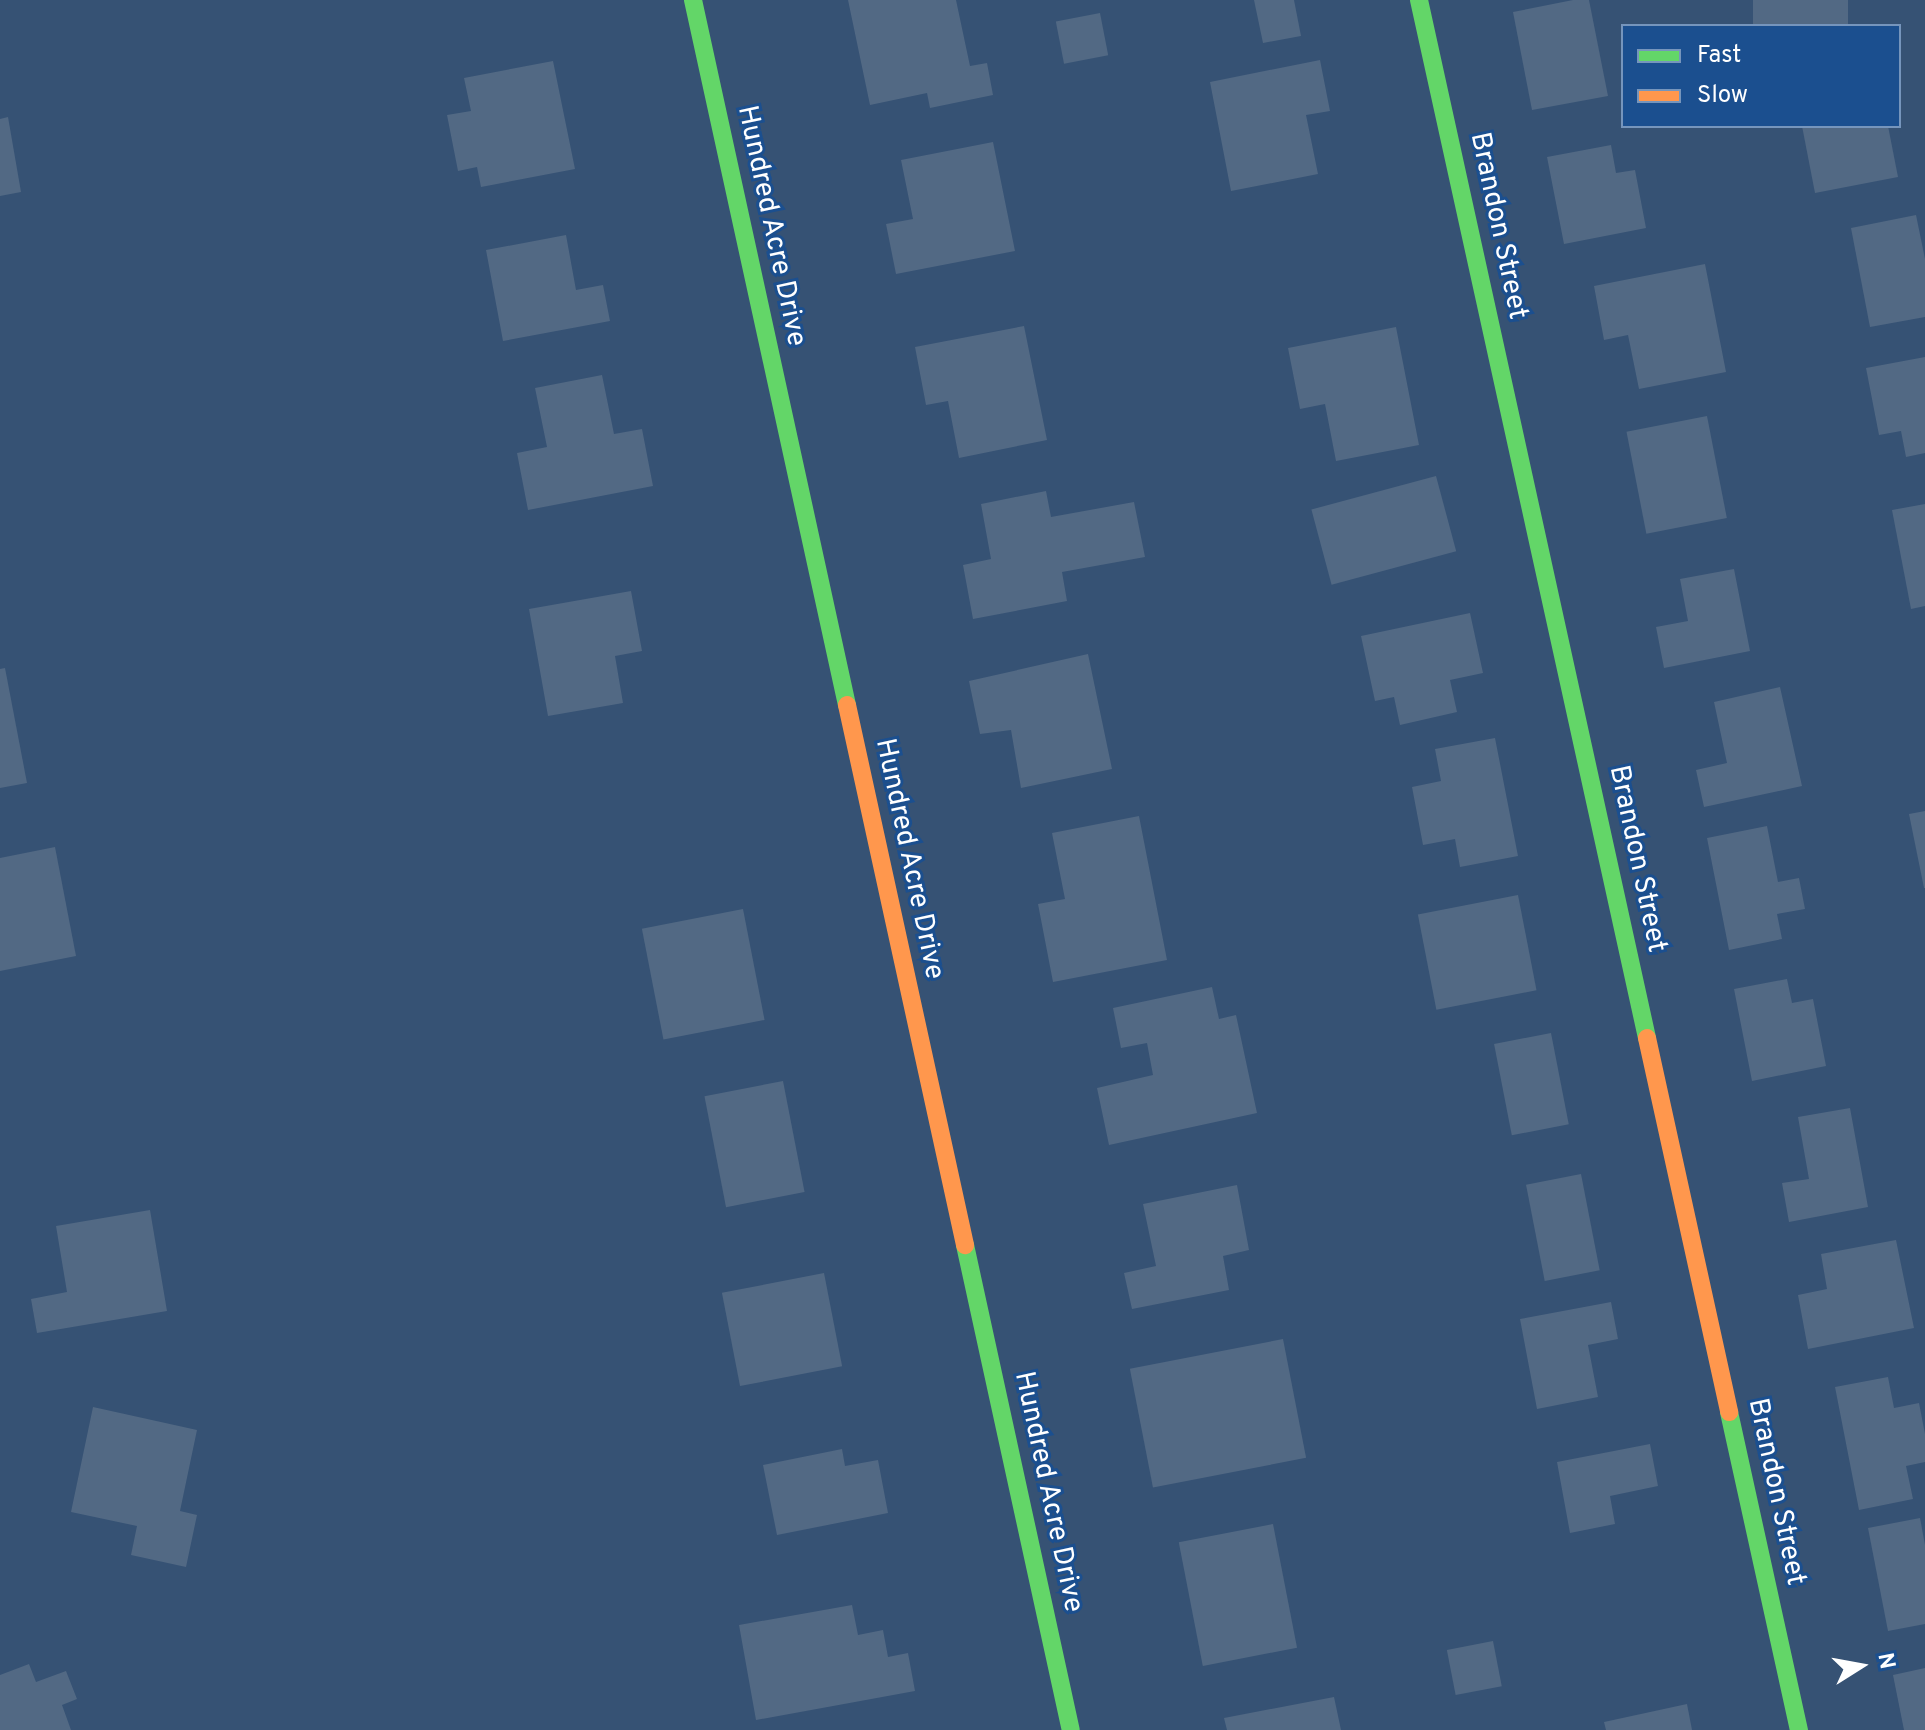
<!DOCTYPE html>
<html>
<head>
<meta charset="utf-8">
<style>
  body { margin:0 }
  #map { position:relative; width:1925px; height:1730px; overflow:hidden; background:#365274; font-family:Overpass,sans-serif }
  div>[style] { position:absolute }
  .building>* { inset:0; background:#526984; transform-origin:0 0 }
  .fast>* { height:18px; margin:-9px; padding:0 9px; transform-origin:9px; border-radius:9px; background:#63d668 }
  .slow>* { height:18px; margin:-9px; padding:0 9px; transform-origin:9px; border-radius:9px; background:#ff974d }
  span { translate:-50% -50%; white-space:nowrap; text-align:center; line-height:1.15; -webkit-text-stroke:6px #1b4f8f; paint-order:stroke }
  .street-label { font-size:28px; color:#fff }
  .legend { position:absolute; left:1621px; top:24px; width:280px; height:104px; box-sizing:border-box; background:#1b4f8f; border:2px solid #7695bc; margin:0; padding:10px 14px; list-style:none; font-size:24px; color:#fff }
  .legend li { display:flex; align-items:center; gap:16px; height:40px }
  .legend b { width:40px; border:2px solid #7695bc }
  .north { position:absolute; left:1821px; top:1626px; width:80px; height:80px; -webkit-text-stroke:6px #1b4f8f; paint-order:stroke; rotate:79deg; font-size:22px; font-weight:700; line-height:32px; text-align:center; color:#fff }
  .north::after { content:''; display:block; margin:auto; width:28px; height:36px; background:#fff; clip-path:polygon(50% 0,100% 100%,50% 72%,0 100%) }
</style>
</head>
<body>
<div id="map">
  <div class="building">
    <div style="clip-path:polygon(848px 0,956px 0,970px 66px,987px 63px,993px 95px,930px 108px,927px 93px,870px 105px)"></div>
    <div style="clip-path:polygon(1254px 0,1294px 0,1301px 36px,1263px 43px)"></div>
    <div style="clip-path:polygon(1573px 0,1589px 0,1608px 96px,1532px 110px,1513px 12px)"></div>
    <div style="left:1753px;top:0;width:95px;height:26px"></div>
    <div style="left:1100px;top:13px;width:43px;height:45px;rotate:79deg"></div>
    <div style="clip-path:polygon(1320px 60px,1330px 111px,1306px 115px,1318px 174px,1231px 191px,1210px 82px)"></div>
    <div style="clip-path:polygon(553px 61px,575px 169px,481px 187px,477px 167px,458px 171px,447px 115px,471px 111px,464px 78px)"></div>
    <div style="clip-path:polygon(8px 117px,21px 192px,0 196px,0 119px)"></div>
    <div style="clip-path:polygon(1802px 126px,1888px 126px,1898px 177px,1815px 193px)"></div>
    <div style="clip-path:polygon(993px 142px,1015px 251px,896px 274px,886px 224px,913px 219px,901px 160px)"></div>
    <div style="clip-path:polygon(1611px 145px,1616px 173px,1635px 170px,1646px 228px,1564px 244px,1547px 157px)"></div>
    <div style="clip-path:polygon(1916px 215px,1925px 259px,1925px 317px,1870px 327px,1851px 228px)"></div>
    <div style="clip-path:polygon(566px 235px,576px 290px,603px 285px,610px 321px,503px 341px,486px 250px)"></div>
    <div style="clip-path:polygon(1705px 264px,1726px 372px,1639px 389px,1628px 335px,1604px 340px,1594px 286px)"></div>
    <div style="clip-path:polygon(1024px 326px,1047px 440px,959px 458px,948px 401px,926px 405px,915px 347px)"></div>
    <div style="clip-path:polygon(1396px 327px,1419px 445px,1336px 461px,1325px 404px,1300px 409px,1288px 348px)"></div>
    <div style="clip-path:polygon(1925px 357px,1925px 453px,1906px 457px,1901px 431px,1879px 435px,1866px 368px)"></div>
    <div style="clip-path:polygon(602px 375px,614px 434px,642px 429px,653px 486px,528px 510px,517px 453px,547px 447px,535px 388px)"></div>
    <div style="left:1707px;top:416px;width:104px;height:82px;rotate:79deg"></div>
    <div style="left:1436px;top:476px;width:78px;height:129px;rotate:75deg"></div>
    <div style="clip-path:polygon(1046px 491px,1051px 517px,1134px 502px,1145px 557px,1062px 572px,1067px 601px,973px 619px,963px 565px,991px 559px,981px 504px)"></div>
    <div style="clip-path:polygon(1925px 504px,1925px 606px,1911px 609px,1892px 510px)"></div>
    <div style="clip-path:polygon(1734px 569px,1750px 651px,1664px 668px,1656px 627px,1688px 621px,1680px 579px)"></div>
    <div style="clip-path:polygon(631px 591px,642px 651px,615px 656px,623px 703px,548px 716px,529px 609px)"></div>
    <div style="clip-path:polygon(1470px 613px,1483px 673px,1450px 680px,1457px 712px,1400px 725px,1394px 697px,1375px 701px,1361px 636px)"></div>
    <div style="clip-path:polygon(1088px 654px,1112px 769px,1021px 788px,1011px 730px,980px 734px,969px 681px)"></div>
    <div style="clip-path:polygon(5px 668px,27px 783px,0 788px,0 669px)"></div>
    <div style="clip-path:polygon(1780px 687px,1802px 786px,1704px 807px,1696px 770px,1727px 763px,1714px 702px)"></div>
    <div style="clip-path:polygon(1495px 738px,1518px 856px,1460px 867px,1455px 839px,1423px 845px,1412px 787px,1441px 781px,1435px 749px)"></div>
    <div style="clip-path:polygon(1925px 811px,1925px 888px,1924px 888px,1909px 814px)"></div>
    <div style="clip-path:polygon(1139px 816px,1167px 960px,1053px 982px,1038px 904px,1065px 899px,1052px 833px)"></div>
    <div style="clip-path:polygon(1767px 826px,1778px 882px,1799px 878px,1805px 909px,1777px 914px,1782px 939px,1729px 950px,1707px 838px)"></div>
    <div style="clip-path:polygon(55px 847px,76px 956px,0 971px,0 858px)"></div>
    <div style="left:1518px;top:895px;width:97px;height:102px;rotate:79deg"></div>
    <div style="left:743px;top:909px;width:113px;height:103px;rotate:79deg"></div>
    <div style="clip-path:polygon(1787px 979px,1792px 1003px,1813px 999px,1826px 1066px,1752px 1081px,1734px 989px)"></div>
    <div style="clip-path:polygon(1212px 987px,1219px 1019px,1236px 1015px,1257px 1113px,1109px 1145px,1097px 1088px,1153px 1075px,1147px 1043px,1121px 1048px,1113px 1008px)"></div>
    <div style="left:1551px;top:1033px;width:93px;height:58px;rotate:79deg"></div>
    <div style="left:783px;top:1081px;width:113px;height:80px;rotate:79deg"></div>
    <div style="clip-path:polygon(1850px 1108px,1868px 1207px,1789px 1222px,1782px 1183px,1809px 1179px,1798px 1117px)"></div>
    <div style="left:1581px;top:1174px;width:98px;height:56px;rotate:79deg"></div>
    <div style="clip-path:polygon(1237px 1185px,1249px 1250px,1223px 1256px,1229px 1290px,1132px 1309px,1124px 1273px,1156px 1266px,1143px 1204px)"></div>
    <div style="clip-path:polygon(150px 1210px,167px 1311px,37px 1333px,31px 1299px,67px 1292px,56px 1226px)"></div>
    <div style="clip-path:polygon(1896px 1240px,1914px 1328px,1808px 1349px,1798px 1295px,1827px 1289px,1821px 1254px)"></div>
    <div style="left:824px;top:1273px;width:95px;height:104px;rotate:79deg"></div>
    <div style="clip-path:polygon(1611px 1302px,1618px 1339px,1588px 1345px,1598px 1397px,1537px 1409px,1520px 1319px)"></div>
    <div style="left:1283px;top:1339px;width:121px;height:156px;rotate:79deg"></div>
    <div style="clip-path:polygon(1888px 1377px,1894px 1408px,1919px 1403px,1925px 1434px,1925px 1462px,1906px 1466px,1913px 1499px,1859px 1510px,1835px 1387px)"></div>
    <div style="clip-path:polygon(93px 1407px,197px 1430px,180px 1511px,197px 1515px,186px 1567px,131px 1555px,137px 1526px,71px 1512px)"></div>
    <div style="clip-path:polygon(1650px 1444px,1658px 1486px,1610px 1496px,1615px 1524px,1570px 1533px,1557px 1462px)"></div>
    <div style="clip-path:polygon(842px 1449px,845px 1466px,878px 1460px,888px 1513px,777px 1535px,763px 1465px)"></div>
    <div style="clip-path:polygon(1920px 1518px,1925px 1545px,1925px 1624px,1888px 1631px,1868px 1528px)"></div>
    <div style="left:1273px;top:1524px;width:126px;height:96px;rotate:79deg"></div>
    <div style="clip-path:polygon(852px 1605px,858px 1635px,883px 1630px,888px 1657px,908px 1653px,915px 1691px,756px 1720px,739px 1625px)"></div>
    <div style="left:1493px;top:1641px;width:46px;height:47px;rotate:79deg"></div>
    <div style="clip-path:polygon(29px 1664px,36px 1682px,66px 1671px,77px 1699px,62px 1705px,71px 1730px,0 1730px,0 1675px)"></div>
    <div style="clip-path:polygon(1925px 1668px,1925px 1730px,1904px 1730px,1893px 1675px)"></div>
    <div style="clip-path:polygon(1334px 1697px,1341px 1730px,1227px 1730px,1224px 1718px)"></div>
    <div style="clip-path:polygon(1687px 1704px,1692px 1730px,1606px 1730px,1604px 1722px)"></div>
  </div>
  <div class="fast">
    <div style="left:693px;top:0;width:722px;rotate:77.68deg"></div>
    <div style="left:1419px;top:0;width:1063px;rotate:77.61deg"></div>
    <div style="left:965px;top:1245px;width:496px;rotate:77.7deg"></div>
    <div style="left:1729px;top:1412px;width:326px;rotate:77.6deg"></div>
  </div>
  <div class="slow">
    <div style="left:847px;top:705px;width:553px;rotate:77.67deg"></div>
    <div style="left:1647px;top:1038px;width:383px;rotate:77.6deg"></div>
  </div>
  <div class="street-label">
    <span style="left:771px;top:226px;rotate:78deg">Hundred Acre Drive</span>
    <span style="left:1498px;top:226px;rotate:78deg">Brandon Street</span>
    <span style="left:909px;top:859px;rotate:78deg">Hundred Acre Drive</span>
    <span style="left:1637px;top:859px;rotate:78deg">Brandon Street</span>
    <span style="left:1048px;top:1492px;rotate:78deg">Hundred Acre Drive</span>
    <span style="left:1776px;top:1492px;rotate:78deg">Brandon Street</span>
  </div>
  <ul class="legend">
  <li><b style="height:10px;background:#63d668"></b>Fast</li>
  <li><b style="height:10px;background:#ff974d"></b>Slow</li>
  </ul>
  <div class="north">N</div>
</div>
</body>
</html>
